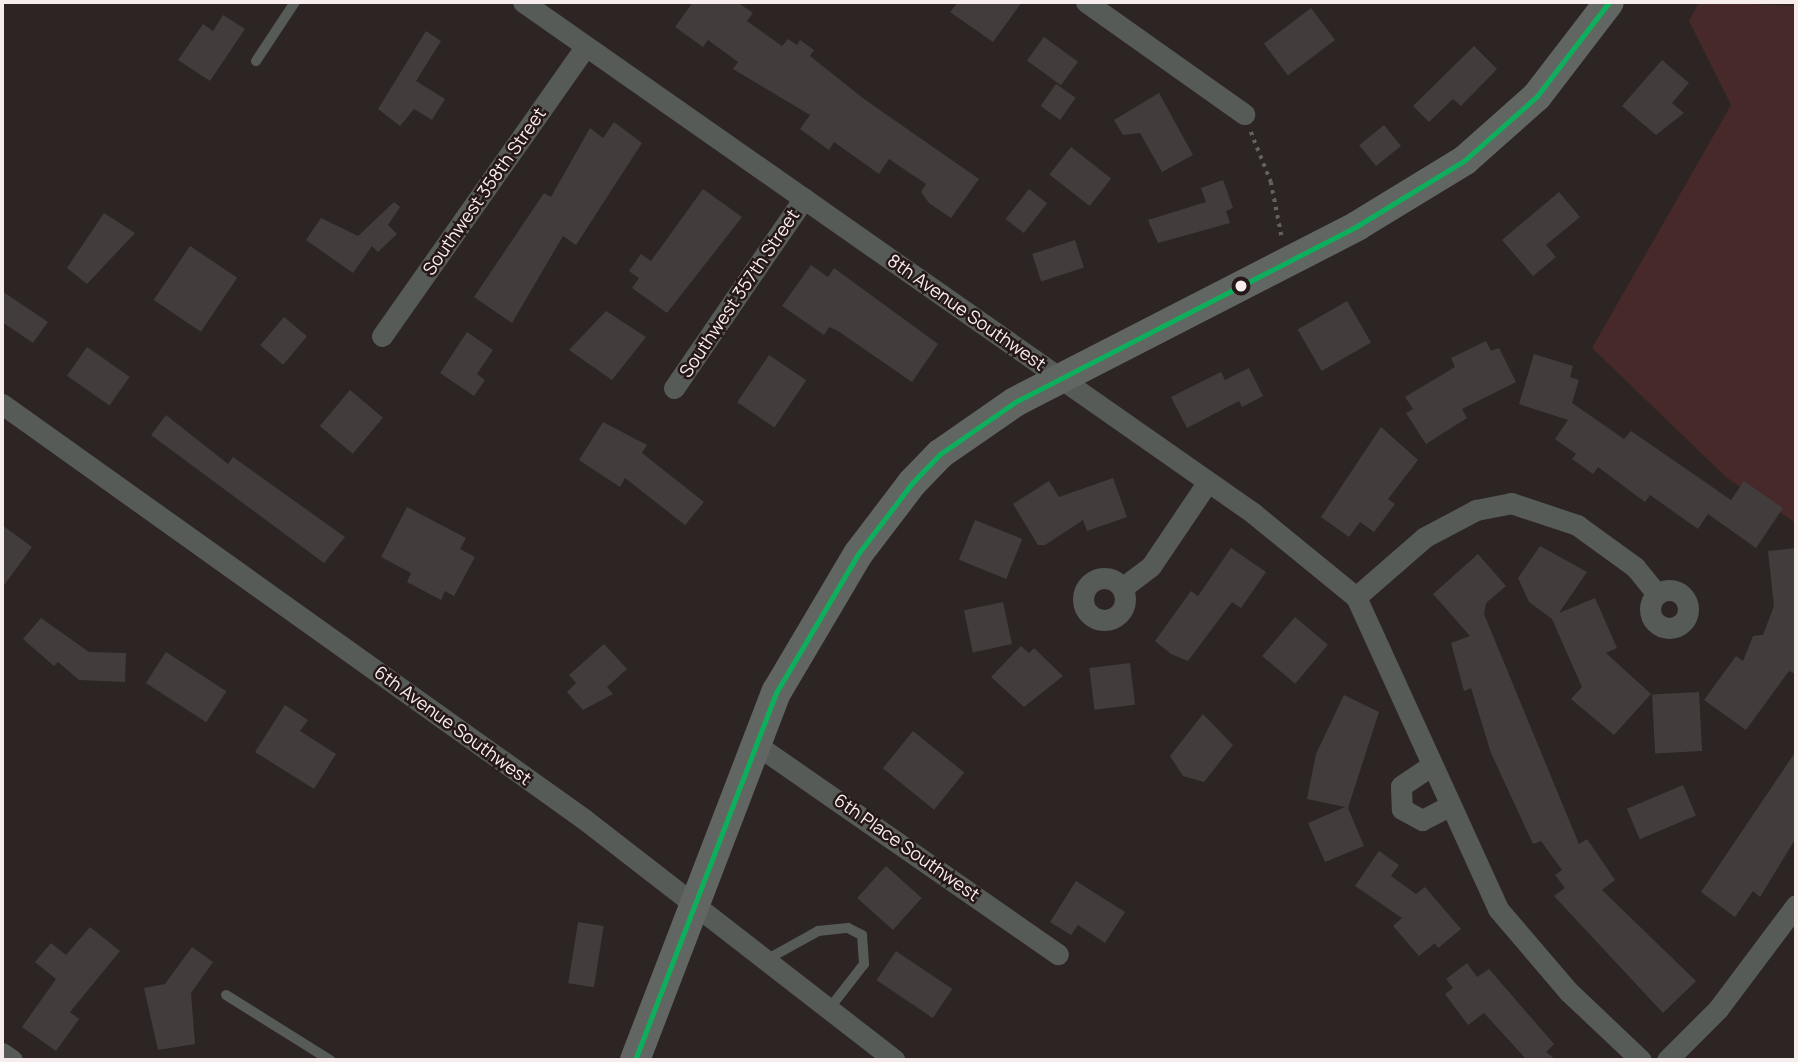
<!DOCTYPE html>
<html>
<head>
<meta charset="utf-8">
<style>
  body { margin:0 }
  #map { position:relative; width:1798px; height:1062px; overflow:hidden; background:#2c2524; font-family:Manrope,sans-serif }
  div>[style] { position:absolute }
  .green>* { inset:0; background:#472929 }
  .building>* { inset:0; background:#423c3c; transform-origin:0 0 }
  .path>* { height:3.5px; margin-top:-1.75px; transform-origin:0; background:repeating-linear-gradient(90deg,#62615f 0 3.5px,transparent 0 8.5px) }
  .service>* { height:10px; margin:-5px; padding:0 5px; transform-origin:5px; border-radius:5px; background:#575b57 }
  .minor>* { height:21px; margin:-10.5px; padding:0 10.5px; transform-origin:10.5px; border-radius:10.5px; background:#575b57 }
  .minor>.ring { margin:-10.5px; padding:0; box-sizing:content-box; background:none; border:21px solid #575b57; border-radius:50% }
  .secondary>* { height:30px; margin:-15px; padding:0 15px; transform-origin:15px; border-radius:15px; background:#626662 }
  .bus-1>* { height:5px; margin:-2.5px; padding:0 2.5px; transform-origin:2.5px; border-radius:2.5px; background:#0daf5c }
  .dots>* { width:19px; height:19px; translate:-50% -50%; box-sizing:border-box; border:4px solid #261818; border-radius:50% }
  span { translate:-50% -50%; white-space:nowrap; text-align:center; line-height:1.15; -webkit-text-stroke:5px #261818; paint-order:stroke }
  .street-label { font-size:18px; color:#f7edec }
  .frame { position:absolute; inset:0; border:4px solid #f7edec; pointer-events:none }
</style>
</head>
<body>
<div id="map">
  <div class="green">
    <div style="clip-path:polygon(1699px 2px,1796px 6px,1796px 523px,1727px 478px,1592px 348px,1731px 105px,1689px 21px)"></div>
  </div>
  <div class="building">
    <div style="clip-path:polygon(693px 2px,737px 2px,753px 13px,747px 21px,782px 46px,788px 39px,797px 45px,800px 40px,814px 50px,810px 56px,864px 99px,979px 179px,951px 218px,929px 203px,921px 192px,926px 184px,889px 159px,879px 174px,834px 142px,829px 150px,800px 129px,810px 115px,733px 69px,738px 62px,708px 40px,703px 47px,675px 27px)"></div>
    <div style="clip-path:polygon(958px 2px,1022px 2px,993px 42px,950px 12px)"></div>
    <div style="left:1311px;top:8px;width:40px;height:59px;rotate:53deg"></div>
    <div style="clip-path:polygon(223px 15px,245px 29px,210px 81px,178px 60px,203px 24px,213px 31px)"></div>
    <div style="clip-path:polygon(426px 31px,441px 41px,416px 81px,445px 99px,432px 120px,414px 109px,400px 126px,378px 109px)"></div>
    <div style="left:1044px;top:37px;width:42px;height:29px;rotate:36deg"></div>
    <div style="clip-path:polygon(1474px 46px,1497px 69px,1461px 106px,1453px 99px,1429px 122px,1413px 106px)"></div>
    <div style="clip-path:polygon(1662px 60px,1689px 83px,1672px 103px,1684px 113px,1656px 135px,1622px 106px)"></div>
    <div style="left:1056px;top:84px;width:24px;height:27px;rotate:35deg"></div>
    <div style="clip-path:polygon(1159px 93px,1193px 155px,1162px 172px,1140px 133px,1123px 135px,1114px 120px)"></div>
    <div style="clip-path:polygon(614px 122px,642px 143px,576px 245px,563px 236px,512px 323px,474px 297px,544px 193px,551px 197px,590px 128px,603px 138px)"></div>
    <div style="left:1384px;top:125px;width:27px;height:32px;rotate:51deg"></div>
    <div style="left:1071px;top:147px;width:51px;height:35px;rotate:38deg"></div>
    <div style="clip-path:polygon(1223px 180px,1233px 208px,1226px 211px,1230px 223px,1158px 243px,1148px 220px,1206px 202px,1201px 188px)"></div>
    <div style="clip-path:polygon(703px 189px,742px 217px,667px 313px,632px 288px,639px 278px,629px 271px,641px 254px,651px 261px)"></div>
    <div style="left:1029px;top:189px;width:23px;height:38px;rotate:38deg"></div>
    <div style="clip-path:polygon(1559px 192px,1580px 217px,1546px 245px,1556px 257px,1533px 276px,1502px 240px)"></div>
    <div style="clip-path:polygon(394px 202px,400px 207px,388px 225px,397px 234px,378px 252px,372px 246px,353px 273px,306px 240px,321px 218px,358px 236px)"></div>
    <div style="clip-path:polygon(104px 213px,135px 233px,87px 284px,67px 268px)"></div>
    <div style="left:1075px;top:240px;width:29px;height:45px;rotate:72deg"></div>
    <div style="left:190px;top:246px;width:57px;height:65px;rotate:34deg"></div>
    <div style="clip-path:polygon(811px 265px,828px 277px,834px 268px,938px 344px,912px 382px,838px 331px,829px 327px,824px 335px,782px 306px)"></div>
    <div style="clip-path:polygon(2px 291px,48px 322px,33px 343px,2px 322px)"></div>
    <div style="left:1347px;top:301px;width:48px;height:57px;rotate:60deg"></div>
    <div style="clip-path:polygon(606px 311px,646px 337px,612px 380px,569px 350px)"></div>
    <div style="left:284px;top:317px;width:30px;height:37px;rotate:40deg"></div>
    <div style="clip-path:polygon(467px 332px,493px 350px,477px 374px,485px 380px,474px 396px,440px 373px)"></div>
    <div style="clip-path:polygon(1486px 341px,1491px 351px,1499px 348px,1516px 382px,1462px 409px,1467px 418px,1426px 444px,1406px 413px,1413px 409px,1405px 397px,1455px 367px,1451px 358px)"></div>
    <div style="left:87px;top:347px;width:52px;height:35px;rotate:35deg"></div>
    <div style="clip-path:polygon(1534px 354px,1573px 366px,1570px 377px,1579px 380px,1572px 403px,1624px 439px,1631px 431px,1731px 500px,1744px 481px,1783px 508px,1756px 548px,1708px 514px,1698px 529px,1650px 495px,1645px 502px,1598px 467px,1593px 474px,1572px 459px,1576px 454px,1555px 439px,1568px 420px,1519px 404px)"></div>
    <div style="left:769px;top:355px;width:45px;height:57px;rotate:34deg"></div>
    <div style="clip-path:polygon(1249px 368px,1263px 396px,1242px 407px,1239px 401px,1187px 428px,1171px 397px,1221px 372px,1225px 380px)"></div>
    <div style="left:350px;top:390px;width:43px;height:47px;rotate:40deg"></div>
    <div style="clip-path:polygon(166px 415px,228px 464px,233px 457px,345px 537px,324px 563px,151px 435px)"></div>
    <div style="clip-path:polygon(603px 422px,647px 445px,642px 453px,704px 502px,685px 525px,625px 478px,620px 487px,579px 460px)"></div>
    <div style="clip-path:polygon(1381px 427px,1418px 460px,1388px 499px,1395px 504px,1374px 532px,1360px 522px,1349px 537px,1321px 517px)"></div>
    <div style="clip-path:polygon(1113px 478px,1127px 517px,1087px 531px,1083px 520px,1045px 545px,1038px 545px,1013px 504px,1049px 481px,1059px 497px)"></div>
    <div style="clip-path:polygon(407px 507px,466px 538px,460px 549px,475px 557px,454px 596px,445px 591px,441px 600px,407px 582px,411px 573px,381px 557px)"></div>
    <div style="left:975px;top:520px;width:51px;height:43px;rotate:22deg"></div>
    <div style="clip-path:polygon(2px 525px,32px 547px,2px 588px)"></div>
    <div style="clip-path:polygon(1540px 546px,1587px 572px,1559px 613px,1595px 598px,1617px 648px,1606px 653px,1651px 694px,1614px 735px,1571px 699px,1582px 687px,1552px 619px,1529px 602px,1518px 578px)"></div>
    <div style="clip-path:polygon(1231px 548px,1266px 572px,1241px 608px,1232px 602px,1188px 661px,1171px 654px,1155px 641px,1191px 591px,1198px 596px)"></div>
    <div style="clip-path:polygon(1796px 548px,1796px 674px,1789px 671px,1746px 730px,1704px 700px,1736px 656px,1743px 661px,1753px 636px,1763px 635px,1774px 606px,1768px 551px)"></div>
    <div style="clip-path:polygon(1478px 554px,1506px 586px,1486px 603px,1484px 614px,1557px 791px,1579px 844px,1587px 839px,1615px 880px,1602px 890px,1696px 981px,1663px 1013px,1554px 896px,1565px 888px,1555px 875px,1562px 870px,1541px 841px,1533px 844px,1491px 753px,1471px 688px,1464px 691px,1451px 643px,1470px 636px,1433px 594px)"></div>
    <div style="left:1003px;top:602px;width:43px;height:40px;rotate:78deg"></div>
    <div style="left:1295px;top:617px;width:43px;height:51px;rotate:40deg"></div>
    <div style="clip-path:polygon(41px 618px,89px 652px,126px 653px,125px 682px,79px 680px,58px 662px,54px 666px,23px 639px)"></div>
    <div style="clip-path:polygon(604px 644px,627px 669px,607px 687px,613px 694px,583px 710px,567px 692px,576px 683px,569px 675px)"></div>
    <div style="clip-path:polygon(1021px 646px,1029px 653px,1034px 648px,1063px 676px,1024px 707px,991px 677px)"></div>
    <div style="left:166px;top:652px;width:72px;height:37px;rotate:33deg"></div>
    <div style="left:1130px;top:663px;width:42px;height:41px;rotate:83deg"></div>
    <div style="left:1699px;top:692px;width:59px;height:47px;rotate:87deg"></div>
    <div style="clip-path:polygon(1344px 695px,1379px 712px,1348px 808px,1364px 846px,1325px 862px,1308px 823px,1345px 807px,1307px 799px,1316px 754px)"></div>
    <div style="clip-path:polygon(285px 705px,308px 720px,300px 731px,336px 754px,314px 789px,255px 752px)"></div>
    <div style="clip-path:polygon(1203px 714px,1233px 745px,1204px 782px,1183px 776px,1170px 756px)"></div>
    <div style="left:913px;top:731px;width:66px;height:48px;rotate:39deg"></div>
    <div style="clip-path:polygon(1796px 751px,1796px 838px,1760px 897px,1753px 891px,1735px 917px,1701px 892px)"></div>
    <div style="left:1683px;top:785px;width:33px;height:61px;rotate:67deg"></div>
    <div style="clip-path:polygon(1379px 851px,1399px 865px,1391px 876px,1416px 894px,1425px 887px,1461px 929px,1438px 948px,1435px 943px,1419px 956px,1393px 926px,1402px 918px,1355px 886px)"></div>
    <div style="left:886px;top:866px;width:48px;height:43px;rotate:42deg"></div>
    <div style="clip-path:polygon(1076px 881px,1125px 912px,1105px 943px,1078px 925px,1071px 935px,1050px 922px)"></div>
    <div style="left:578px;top:922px;width:26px;height:62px;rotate:9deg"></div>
    <div style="clip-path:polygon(90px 927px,120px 951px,70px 1012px,79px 1019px,56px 1051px,22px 1027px,56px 979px,35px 962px,51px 943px,66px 955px)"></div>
    <div style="clip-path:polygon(192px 947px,213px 962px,191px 993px,195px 1044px,158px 1050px,144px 988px,165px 984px)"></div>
    <div style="left:896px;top:951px;width:68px;height:35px;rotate:34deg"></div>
    <div style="clip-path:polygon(1467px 963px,1477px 977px,1489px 969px,1554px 1044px,1546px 1052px,1556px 1060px,1527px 1060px,1484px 1013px,1468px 1025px,1445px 994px,1453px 988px,1446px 979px)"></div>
  </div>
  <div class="path">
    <div style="left:1251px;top:132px;width:54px;rotate:68.2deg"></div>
    <div style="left:1271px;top:182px;width:57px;rotate:78.9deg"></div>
  </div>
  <div class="service">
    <div style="left:256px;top:61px;width:71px;rotate:-56.5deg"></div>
    <div style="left:766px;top:960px;width:60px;rotate:-29.1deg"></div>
    <div style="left:818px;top:931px;width:30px;rotate:-6deg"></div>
    <div style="left:848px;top:928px;width:16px;rotate:27deg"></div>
    <div style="left:862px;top:935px;width:29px;rotate:86deg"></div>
    <div style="left:864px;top:964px;width:57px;rotate:127.9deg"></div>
    <div style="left:226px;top:995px;width:123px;rotate:32deg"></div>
  </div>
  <div class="minor">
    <div style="left:523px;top:2px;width:891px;rotate:34.99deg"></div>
    <div style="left:1253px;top:513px;width:133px;rotate:39.2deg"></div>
    <div style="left:1356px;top:597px;width:343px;rotate:65.5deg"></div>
    <div style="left:1498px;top:909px;width:109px;rotate:49.5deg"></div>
    <div style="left:1569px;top:992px;width:99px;rotate:43.4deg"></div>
    <div style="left:1086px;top:2px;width:194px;rotate:35.3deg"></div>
    <div style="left:382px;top:336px;width:353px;rotate:-54.9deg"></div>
    <div style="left:674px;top:388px;width:230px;rotate:-55.6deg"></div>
    <div style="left:2px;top:404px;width:715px;rotate:35.49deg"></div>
    <div style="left:584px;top:819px;width:393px;rotate:37.8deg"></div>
    <div class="ring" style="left:1083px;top:578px;width:21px;height:21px"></div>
    <div style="left:1122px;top:588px;width:36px;rotate:-37deg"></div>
    <div style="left:1151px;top:566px;width:100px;rotate:-56deg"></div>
    <div class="ring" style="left:1650px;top:590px;width:17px;height:17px"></div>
    <div style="left:1356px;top:597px;width:91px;rotate:-41deg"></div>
    <div style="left:1425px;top:537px;width:58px;rotate:-27.9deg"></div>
    <div style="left:1476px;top:510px;width:36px;rotate:-11deg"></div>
    <div style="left:1511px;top:503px;width:70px;rotate:18.4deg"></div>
    <div style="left:1577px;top:525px;width:72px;rotate:35.9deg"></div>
    <div style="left:1635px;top:567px;width:35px;rotate:51deg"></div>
    <div style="left:754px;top:743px;width:370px;rotate:34.8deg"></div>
    <div style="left:1432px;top:765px;width:37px;rotate:146deg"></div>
    <div style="left:1401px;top:786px;width:23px;rotate:88deg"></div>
    <div style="left:1402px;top:809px;width:23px;rotate:29deg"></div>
    <div style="left:1422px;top:820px;width:31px;rotate:-27deg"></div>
    <div style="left:2px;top:1053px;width:12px;rotate:35deg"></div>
    <div style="left:1667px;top:1060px;width:72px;rotate:-45deg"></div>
    <div style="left:1718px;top:1009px;width:130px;rotate:-53.1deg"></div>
  </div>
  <div class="secondary">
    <div style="left:635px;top:1060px;width:395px;rotate:-69deg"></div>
    <div style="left:777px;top:691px;width:159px;rotate:-59.4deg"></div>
    <div style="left:858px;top:554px;width:89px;rotate:-52.7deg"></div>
    <div style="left:912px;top:483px;width:40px;rotate:-46deg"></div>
    <div style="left:940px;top:454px;width:91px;rotate:-34.7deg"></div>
    <div style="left:1015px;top:402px;width:385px;rotate:-27.2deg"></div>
    <div style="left:1357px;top:226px;width:127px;rotate:-31.4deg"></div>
    <div style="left:1465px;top:160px;width:96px;rotate:-41.6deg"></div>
    <div style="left:1537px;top:96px;width:118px;rotate:-52.5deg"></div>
  </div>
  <div class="bus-1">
    <div style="left:635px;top:1060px;width:395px;rotate:-69deg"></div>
    <div style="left:777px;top:691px;width:159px;rotate:-59.4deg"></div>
    <div style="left:858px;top:554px;width:89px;rotate:-52.7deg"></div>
    <div style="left:912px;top:483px;width:40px;rotate:-46deg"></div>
    <div style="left:940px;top:454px;width:91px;rotate:-34.7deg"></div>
    <div style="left:1015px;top:402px;width:385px;rotate:-27.2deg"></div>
    <div style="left:1357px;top:226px;width:127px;rotate:-31.4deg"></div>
    <div style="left:1465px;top:160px;width:96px;rotate:-41.6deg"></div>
    <div style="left:1537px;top:96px;width:118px;rotate:-52.5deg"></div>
  </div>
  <div class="dots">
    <div style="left:1241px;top:286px;background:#f7edec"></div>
  </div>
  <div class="street-label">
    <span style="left:484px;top:191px;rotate:-55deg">Southwest 358th Street</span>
    <span style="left:739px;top:293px;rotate:-56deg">Southwest 357th Street</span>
    <span style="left:967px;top:312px;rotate:35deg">8th Avenue Southwest</span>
    <span style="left:453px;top:725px;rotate:36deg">6th Avenue Southwest</span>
    <span style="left:907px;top:847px;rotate:35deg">6th Place Southwest</span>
  </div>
  <div class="frame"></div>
</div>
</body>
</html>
